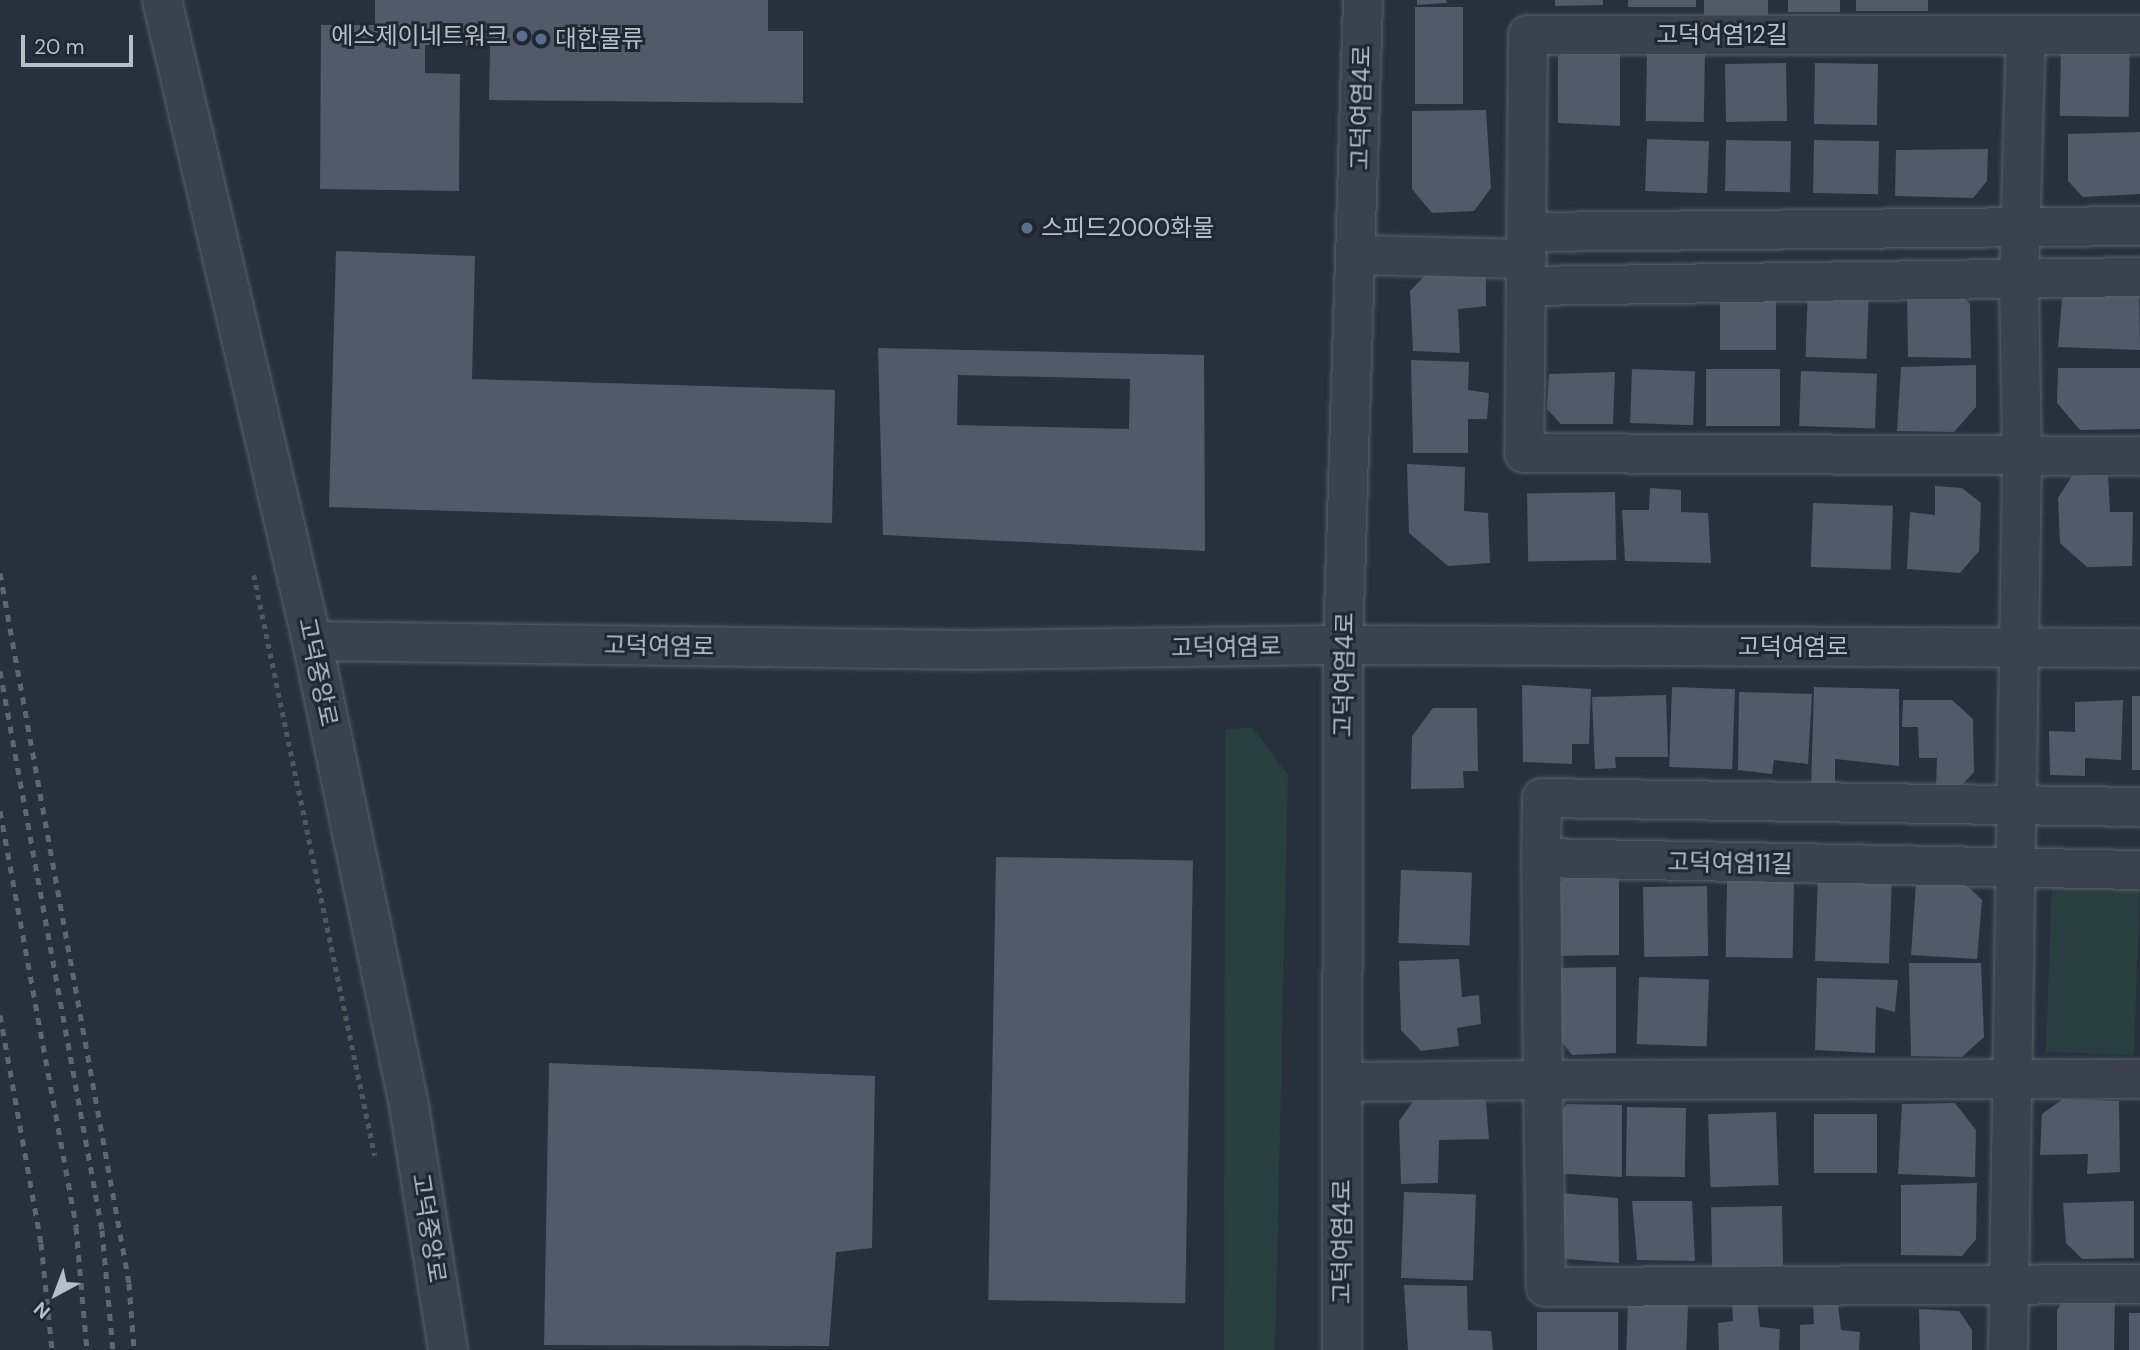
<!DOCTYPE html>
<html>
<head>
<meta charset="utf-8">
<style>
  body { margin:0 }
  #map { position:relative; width:2140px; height:1350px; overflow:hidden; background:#26313d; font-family:"DM Sans","Noto Sans KR",sans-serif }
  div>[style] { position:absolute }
  .green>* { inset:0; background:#293e3f; transform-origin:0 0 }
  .building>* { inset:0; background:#505a68; transform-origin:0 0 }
  .path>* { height:4.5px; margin-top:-2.25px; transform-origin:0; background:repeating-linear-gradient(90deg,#485b5d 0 5px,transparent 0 10px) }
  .roads { filter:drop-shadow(0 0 2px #58616b) drop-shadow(0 0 2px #58616b) }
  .minor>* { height:38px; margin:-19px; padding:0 19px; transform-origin:19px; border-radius:19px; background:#3a434d }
  .rail>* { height:5px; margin-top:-2.5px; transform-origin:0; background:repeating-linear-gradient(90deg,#5c6774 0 7px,transparent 0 14px) }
  .dots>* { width:19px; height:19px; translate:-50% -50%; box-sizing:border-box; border:4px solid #1f2832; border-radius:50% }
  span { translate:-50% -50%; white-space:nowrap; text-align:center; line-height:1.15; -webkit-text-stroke:6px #1f2832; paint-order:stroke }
  .street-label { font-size:24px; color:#b6bec8 }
  .poi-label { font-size:24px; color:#b6bec8 }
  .right { translate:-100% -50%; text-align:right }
  .left { translate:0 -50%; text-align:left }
  .north { position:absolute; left:21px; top:1259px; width:70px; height:70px; -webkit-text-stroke:5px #1f2832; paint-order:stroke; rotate:221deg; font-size:19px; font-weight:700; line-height:28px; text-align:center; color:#b6bec8 }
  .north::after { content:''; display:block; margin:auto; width:24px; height:32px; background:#b6bec8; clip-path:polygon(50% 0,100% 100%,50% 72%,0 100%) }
  .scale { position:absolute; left:21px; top:35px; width:112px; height:32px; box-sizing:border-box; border:4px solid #b6bec8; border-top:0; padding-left:9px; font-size:21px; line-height:24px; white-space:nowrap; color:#b6bec8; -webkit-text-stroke:5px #1f2832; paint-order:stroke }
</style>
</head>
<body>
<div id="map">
  <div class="green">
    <div style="clip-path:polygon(1252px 727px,1288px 775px,1275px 1350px,1224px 1350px,1225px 730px)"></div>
    <div style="left:2052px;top:879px;width:88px;height:173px;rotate:2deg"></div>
  </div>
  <div class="building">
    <div style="clip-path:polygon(375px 0,768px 0,768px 31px,803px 31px,803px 103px,489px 100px,490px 46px,425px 45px,425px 73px,460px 74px,459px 191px,320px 189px,321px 25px,375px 25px)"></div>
    <div style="clip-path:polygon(1417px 0,1446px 0,1447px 3px,1417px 5px)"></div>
    <div style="clip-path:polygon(1555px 0,1603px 0,1603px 5px,1555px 6px)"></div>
    <div style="left:1628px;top:0;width:68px;height:7px"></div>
    <div style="left:1704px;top:0;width:64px;height:15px"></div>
    <div style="left:1788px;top:0;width:52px;height:12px"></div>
    <div style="left:1856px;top:0;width:72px;height:11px"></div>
    <div style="left:1415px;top:7px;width:48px;height:97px"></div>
    <div style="clip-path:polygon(1579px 41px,1620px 42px,1620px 126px,1558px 123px,1558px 56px)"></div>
    <div style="left:2130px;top:44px;width:73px;height:69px;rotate:91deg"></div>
    <div style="left:1647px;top:51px;width:58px;height:70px;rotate:1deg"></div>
    <div style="left:1786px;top:63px;width:58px;height:61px;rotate:89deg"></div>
    <div style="left:1815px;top:63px;width:63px;height:61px;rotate:1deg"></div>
    <div style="clip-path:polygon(1486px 110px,1491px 188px,1474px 211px,1432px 213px,1412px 189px,1412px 111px)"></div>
    <div style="clip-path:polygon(2140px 132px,2140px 194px,2083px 197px,2068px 181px,2068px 134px)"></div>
    <div style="left:1647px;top:139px;width:62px;height:52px;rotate:2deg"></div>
    <div style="left:1726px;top:140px;width:65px;height:51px;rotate:1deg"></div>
    <div style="left:1814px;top:140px;width:65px;height:53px;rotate:1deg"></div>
    <div style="clip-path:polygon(1988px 149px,1987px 181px,1973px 198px,1895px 196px,1896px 150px)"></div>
    <div style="clip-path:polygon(336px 251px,475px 256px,472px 379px,835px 390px,832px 523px,329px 507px)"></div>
    <div style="clip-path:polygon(1436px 264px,1486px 277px,1486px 306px,1458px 309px,1460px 353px,1413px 351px,1410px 291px)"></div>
    <div style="clip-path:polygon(2080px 283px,2139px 286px,2140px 350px,2058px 347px,2062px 299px)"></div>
    <div style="clip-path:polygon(1907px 285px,1951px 286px,1970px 304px,1971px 358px,1908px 357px)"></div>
    <div style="left:1808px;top:286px;width:61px;height:71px;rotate:2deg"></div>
    <div style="left:1720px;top:292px;width:56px;height:58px"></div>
    <div style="clip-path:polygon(evenodd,878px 348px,1204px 355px,1205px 551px,883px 535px,878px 348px,958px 375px,1130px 379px,1129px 429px,957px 425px,958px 375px)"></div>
    <div style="clip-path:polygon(1411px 360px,1469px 362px,1468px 390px,1489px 393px,1487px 419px,1468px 419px,1468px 453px,1413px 453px)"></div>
    <div style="clip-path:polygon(1976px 365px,1976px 407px,1954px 432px,1897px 431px,1901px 367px)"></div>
    <div style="clip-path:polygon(2058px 368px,2140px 368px,2140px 429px,2080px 430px,2057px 403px)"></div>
    <div style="left:1632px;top:369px;width:63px;height:54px;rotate:2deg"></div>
    <div style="left:1706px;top:369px;width:74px;height:57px"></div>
    <div style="left:1801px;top:371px;width:76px;height:55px;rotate:2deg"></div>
    <div style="clip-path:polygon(1615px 372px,1613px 424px,1561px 424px,1547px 409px,1549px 374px)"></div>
    <div style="clip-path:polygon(1407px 464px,1465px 467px,1464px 511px,1488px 513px,1490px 563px,1448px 566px,1409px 533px)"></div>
    <div style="clip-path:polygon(2108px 474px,2110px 512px,2133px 512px,2132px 566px,2087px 567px,2060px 543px,2058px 498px,2072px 476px)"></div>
    <div style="clip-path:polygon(1935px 486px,1962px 488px,1981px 503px,1979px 551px,1960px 573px,1907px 569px,1910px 512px,1935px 515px)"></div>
    <div style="clip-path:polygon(1650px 488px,1681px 490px,1681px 512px,1708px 513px,1711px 563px,1625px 561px,1622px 510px,1649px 510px)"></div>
    <div style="left:1615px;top:492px;width:68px;height:88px;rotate:89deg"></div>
    <div style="left:1813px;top:503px;width:80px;height:64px;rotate:2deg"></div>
    <div style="clip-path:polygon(1522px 685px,1591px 689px,1589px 744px,1572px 744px,1572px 764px,1523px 762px)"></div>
    <div style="left:1672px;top:687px;width:63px;height:80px;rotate:2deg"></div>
    <div style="clip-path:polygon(1814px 687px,1899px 689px,1899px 766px,1835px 759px,1835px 790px,1811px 788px)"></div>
    <div style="clip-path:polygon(1739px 692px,1812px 694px,1808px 764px,1774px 760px,1772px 774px,1738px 770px)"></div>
    <div style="clip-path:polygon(1666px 695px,1668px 757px,1615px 757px,1616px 768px,1595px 769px,1592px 697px)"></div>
    <div style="left:2132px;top:696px;width:8px;height:74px"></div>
    <div style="clip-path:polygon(1903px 700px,1952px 700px,1973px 719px,1974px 772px,1961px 786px,1936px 786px,1937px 758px,1919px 758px,1918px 727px,1902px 727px)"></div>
    <div style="clip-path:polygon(2123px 700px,2121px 760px,2085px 758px,2085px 776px,2050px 775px,2049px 731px,2075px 732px,2075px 702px)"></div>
    <div style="clip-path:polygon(1433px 708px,1477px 708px,1478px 771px,1463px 771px,1464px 788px,1411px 789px,1412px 736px)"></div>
    <div style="left:996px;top:857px;width:197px;height:443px;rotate:1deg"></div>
    <div style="clip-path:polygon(1917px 869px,1953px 872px,1982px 900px,1977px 959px,1911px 955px)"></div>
    <div style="left:1401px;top:870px;width:71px;height:73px;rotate:2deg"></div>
    <div style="left:1818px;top:875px;width:74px;height:86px;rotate:2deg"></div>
    <div style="clip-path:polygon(1566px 877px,1619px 879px,1619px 955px,1554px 956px,1553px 890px)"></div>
    <div style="left:1727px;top:881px;width:67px;height:76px;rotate:1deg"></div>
    <div style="left:1707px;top:886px;width:70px;height:64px;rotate:89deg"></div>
    <div style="clip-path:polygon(1459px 959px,1462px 997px,1479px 995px,1481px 1024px,1457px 1028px,1459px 1046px,1421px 1051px,1401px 1030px,1399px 961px)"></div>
    <div style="clip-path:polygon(1909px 963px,1981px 963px,1984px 1037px,1962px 1057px,1911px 1056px)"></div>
    <div style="clip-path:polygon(1616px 967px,1616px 1053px,1572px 1055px,1555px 1033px,1554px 968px)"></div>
    <div style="left:1639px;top:977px;width:70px;height:67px;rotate:2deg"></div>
    <div style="clip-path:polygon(1817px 978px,1898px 980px,1895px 1012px,1876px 1007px,1875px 1053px,1815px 1050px)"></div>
    <div style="clip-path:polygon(549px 1063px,875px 1076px,872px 1248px,836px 1252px,829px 1346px,544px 1345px)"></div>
    <div style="clip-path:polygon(1473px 1091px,1486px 1102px,1489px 1139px,1439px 1140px,1438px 1183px,1401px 1184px,1399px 1121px,1420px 1092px)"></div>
    <div style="clip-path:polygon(2063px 1099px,2119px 1101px,2120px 1172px,2087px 1174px,2088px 1154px,2040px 1155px,2042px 1114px)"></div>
    <div style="clip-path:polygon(1955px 1103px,1976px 1130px,1975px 1177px,1898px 1174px,1902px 1104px)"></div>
    <div style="clip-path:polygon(1567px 1104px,1622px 1105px,1622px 1177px,1550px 1173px,1552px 1122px)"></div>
    <div style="left:1627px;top:1107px;width:59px;height:69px;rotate:1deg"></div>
    <div style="left:1776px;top:1112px;width:73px;height:68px;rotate:88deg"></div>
    <div style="left:1814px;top:1114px;width:63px;height:59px"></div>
    <div style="clip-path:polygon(1977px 1183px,1976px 1239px,1962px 1256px,1901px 1255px,1901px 1185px)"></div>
    <div style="left:1404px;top:1192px;width:72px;height:86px;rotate:2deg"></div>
    <div style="clip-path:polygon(1548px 1192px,1618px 1198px,1619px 1263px,1565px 1259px,1550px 1245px)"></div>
    <div style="clip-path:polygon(1632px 1201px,1692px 1201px,1695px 1261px,1637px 1260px)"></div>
    <div style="clip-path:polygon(2134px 1201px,2134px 1258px,2082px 1259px,2066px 1243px,2063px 1203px)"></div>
    <div style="left:1782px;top:1206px;width:60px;height:71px;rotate:89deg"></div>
    <div style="clip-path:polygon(1404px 1285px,1467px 1286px,1468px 1330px,1491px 1331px,1493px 1350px,1408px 1350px)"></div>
    <div style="clip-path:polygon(2115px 1298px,2114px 1350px,2057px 1350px,2057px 1310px,2064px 1299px)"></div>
    <div style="clip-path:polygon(1757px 1302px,1760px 1327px,1780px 1329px,1779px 1350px,1719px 1350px,1718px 1323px,1733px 1321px,1732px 1304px)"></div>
    <div style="left:1628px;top:1303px;width:60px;height:47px;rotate:2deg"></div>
    <div style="clip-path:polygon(1838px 1305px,1841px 1330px,1860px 1332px,1859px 1350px,1800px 1350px,1800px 1325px,1814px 1324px,1813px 1306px)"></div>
    <div style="clip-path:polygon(1919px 1309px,1959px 1311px,1972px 1330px,1972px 1350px,1920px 1350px)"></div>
    <div style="left:1618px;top:1312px;width:38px;height:81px;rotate:90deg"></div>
    <div style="left:2129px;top:1313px;width:11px;height:37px"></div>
  </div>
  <div class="path">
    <div style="left:254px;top:575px;width:593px;rotate:78.24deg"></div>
  </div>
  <div class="roads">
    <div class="minor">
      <div style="left:162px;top:0;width:658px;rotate:76.83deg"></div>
      <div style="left:312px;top:641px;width:475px;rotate:78.2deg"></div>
      <div style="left:409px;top:1106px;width:247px;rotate:80.9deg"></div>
      <div style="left:2140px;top:35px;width:612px;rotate:180deg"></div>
      <div style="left:1528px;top:35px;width:418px;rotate:90.5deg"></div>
      <div style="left:1524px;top:453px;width:616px;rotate:0.28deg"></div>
      <div style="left:1527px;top:232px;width:613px;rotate:-0.56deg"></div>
      <div style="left:1358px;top:255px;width:169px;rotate:1.4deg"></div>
      <div style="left:1526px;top:286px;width:614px;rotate:-0.84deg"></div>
      <div style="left:312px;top:641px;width:660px;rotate:0.78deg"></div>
      <div style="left:972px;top:650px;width:371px;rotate:-0.8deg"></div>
      <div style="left:1343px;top:645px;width:797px;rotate:0.22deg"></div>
      <div style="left:2140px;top:807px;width:598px;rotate:-179.14deg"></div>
      <div style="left:1542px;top:798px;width:60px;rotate:91deg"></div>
      <div style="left:1541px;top:858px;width:222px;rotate:89.5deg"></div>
      <div style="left:1543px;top:1080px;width:597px;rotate:-0.1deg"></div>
      <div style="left:1541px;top:858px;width:599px;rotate:1.15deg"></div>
      <div style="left:1342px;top:1082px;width:201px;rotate:-0.6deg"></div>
      <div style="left:1543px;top:1080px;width:207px;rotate:89.2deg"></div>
      <div style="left:1546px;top:1287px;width:594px;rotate:-0.29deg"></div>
      <div style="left:1342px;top:1350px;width:705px;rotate:-89.92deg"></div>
      <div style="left:1343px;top:645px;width:645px;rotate:-88.22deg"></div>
      <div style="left:2008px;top:1350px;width:894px;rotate:-89.1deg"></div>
      <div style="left:2022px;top:456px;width:177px;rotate:-91deg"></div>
      <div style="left:2019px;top:279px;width:244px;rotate:-88.4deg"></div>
    </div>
  </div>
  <div class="rail">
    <div style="left:0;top:573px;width:722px;rotate:79.7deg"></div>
    <div style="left:129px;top:1283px;width:67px;rotate:85.7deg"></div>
    <div style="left:0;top:671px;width:568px;rotate:79.66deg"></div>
    <div style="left:102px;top:1230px;width:121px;rotate:84.8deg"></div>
    <div style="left:0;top:811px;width:423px;rotate:79.6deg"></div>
    <div style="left:76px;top:1227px;width:123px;rotate:84.9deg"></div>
    <div style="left:0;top:1015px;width:232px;rotate:79.8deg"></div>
    <div style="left:41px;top:1243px;width:108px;rotate:84.1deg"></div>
  </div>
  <div class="dots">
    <div style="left:522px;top:36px;background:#5c6f8a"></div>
    <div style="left:541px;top:39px;background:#5c6f8a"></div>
    <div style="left:1027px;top:228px;background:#5c6f8a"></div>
  </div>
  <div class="street-label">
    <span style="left:1722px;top:35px">고덕여염12길</span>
    <span style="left:1361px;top:108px;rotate:-89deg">고덕여염4로</span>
    <span style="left:659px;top:646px;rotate:1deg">고덕여염로</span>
    <span style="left:1226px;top:647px;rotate:-1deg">고덕여염로</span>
    <span style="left:1793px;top:647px">고덕여염로</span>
    <span style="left:318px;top:672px;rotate:78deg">고덕중앙로</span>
    <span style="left:1344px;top:675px;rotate:-89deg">고덕여염4로</span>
    <span style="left:1730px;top:863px;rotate:1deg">고덕여염11길</span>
    <span style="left:429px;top:1228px;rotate:81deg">고덕중앙로</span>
    <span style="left:1342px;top:1242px;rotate:-90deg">고덕여염4로</span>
  </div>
  <div class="poi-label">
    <span class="right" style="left:508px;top:36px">에스제이네트워크</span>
    <span class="left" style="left:555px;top:39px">대한물류</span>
    <span class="left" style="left:1041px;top:228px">스피드2000화물</span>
  </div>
  <div class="north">N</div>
  <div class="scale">20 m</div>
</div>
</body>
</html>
